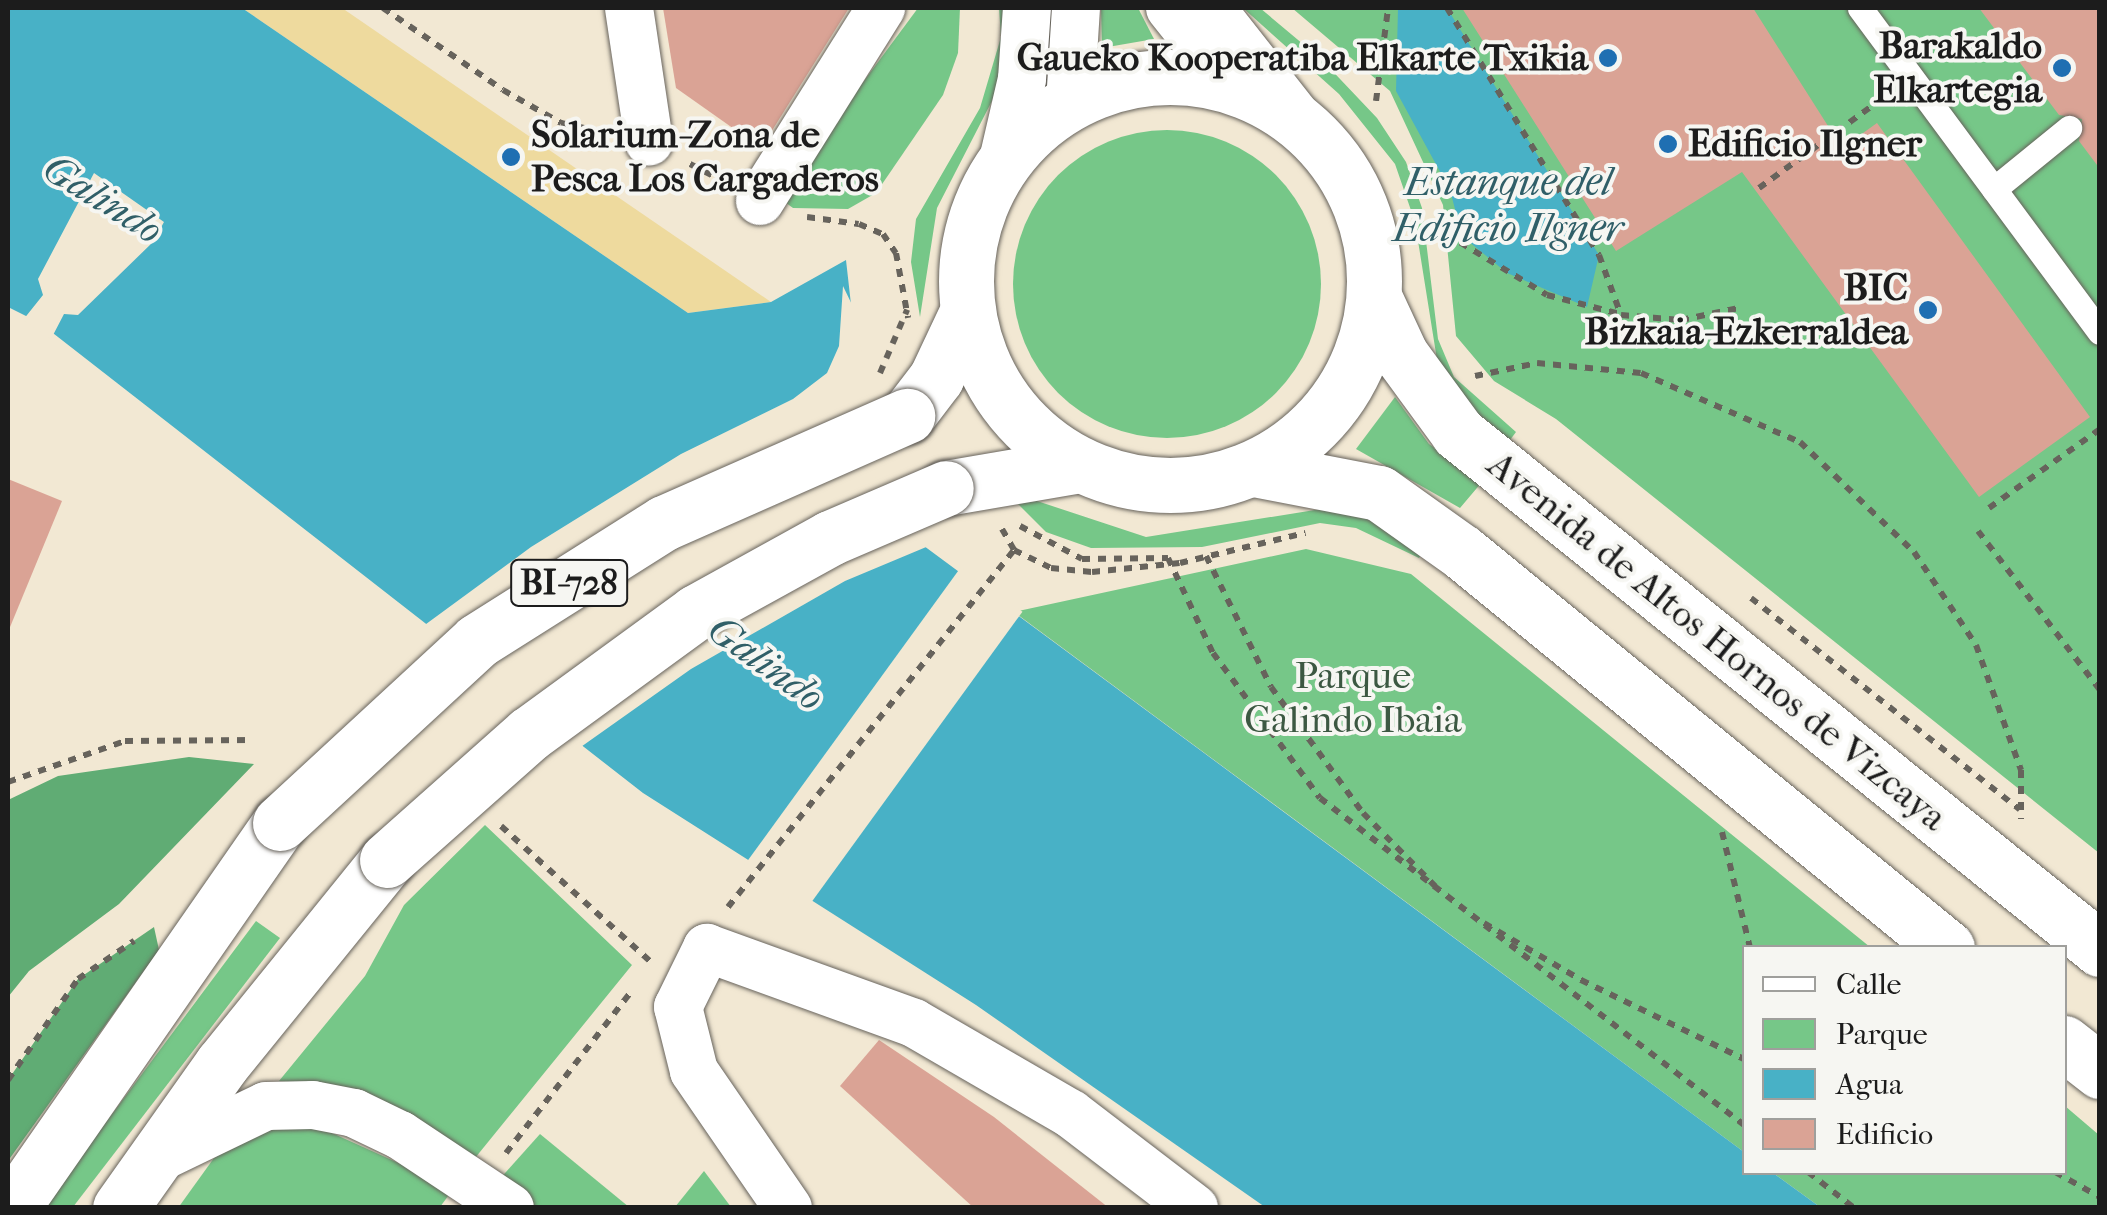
<!DOCTYPE html>
<html>
<head>
<meta charset="utf-8">
<style>
  body { margin:0 }
  #map { position:relative; width:2107px; height:1215px; overflow:hidden; background:#f2e8d3; font-family:"IM FELL French Canon",serif }
  div>[style] { position:absolute }
  .green>* { inset:0; background:#76c788 }
  .round { border-radius:50% }
  .forest>* { inset:0; background:#60ac74 }
  .sand>* { inset:0; background:#eeda9e }
  .water>* { inset:0; background:#48b1c6 }
  .pier>* { inset:0; background:#f2e8d3; transform-origin:0 0 }
  .building>* { inset:0; background:#daa395 }
  .path>* { height:6px; margin-top:-3px; transform-origin:0; background:repeating-linear-gradient(90deg,#67635c 0 8px,transparent 0 16px) }
  .roads { filter:drop-shadow(0 0 2px #67635c) drop-shadow(0 0 2px #67635c) }
  .lane>* { height:25px; margin:-12.5px; padding:0 12.5px; transform-origin:12.5px; border-radius:12.5px; background:#fff }
  .street>* { height:48px; margin:-24px; padding:0 24px; transform-origin:24px; border-radius:24px; background:#fff }
  .secondary>* { height:55px; margin:-27.5px; padding:0 27.5px; transform-origin:27.5px; border-radius:27.5px; background:#fff }
  .primary>* { height:55px; margin:-27.5px; padding:0 27.5px; transform-origin:27.5px; border-radius:27.5px; background:#fff }
  .primary>.ring { margin:-27.5px; padding:0; box-sizing:content-box; background:none; border:55px solid #fff; border-radius:50% }
  .path-bridge>* { height:6px; margin-top:-3px; transform-origin:0; background:repeating-linear-gradient(90deg,#67635c 0 8px,transparent 0 16px) }
  .bridges { filter:drop-shadow(0 0 2px #67635c) drop-shadow(0 0 2px #67635c) }
  .primary-bridge>* { height:55px; margin:-27.5px; padding:0 27.5px; transform-origin:27.5px; border-radius:27.5px; background:#fff }
  .dots>* { width:28px; height:28px; translate:-50% -50%; box-sizing:border-box; border:5px solid #f6f6f2; border-radius:50% }
  span { translate:-50% -50%; white-space:nowrap; text-align:center; line-height:1.15; -webkit-text-stroke:8px #f6f6f2; paint-order:stroke }
  .shield-label span { padding:2px 8px; background:#f6f6f2; border:2px solid; border-radius:8px; -webkit-text-stroke-width:0 }
  .shield-label { font-size:35px; color:#1c1c1c; font-weight:700 }
  .poi-label { font-size:38px; color:#1c1c1c; font-weight:700 }
  .right { translate:-100% -50%; text-align:right }
  .left { translate:0 -50%; text-align:left }
  .street-label { font-size:38px; color:#1c1c1c }
  .park-label { font-size:38px; color:#3c5842 }
  .water-label { font-size:40px; color:#305f68; font-style:italic }
  .frame { position:absolute; inset:0; border:10px solid #1c1c1c; pointer-events:none }
  .legend { position:absolute; left:1742px; top:945px; width:325px; height:230px; box-sizing:border-box; background:#f6f6f2; border:2px solid #9f9f9c; margin:0; padding:12px 18px; list-style:none; font-size:30px; color:#1c1c1c }
  .legend li { display:flex; align-items:center; gap:20px; height:50px }
  .legend b { width:50px; border:2px solid #9f9f9c }
</style>
</head>
<body>
<div id="map">
  <div class="green">
    <div style="clip-path:polygon(918px 8px,960px 8px,958px 53px,943px 95px,876px 193px,848px 209px,793px 208px,778px 197px)"></div>
    <div style="clip-path:polygon(999px 8px,1011px 8px,1008px 48px,993px 99px,937px 208px,920px 317px,911px 262px,916px 219px,980px 108px,1001px 37px)"></div>
    <div style="clip-path:polygon(1101px 8px,1138px 8px,1154px 39px,1102px 48px)"></div>
    <div style="clip-path:polygon(1243px 8px,1260px 8px,1322px 60px,1377px 118px,1406px 162px,1422px 208px,1438px 339px,1454px 377px,1516px 432px,1510px 440px,1464px 402px,1438px 366px,1415px 222px,1395px 164px,1339px 94px)"></div>
    <div style="clip-path:polygon(1292px 8px,2099px 8px,2099px 853px,1556px 419px,1494px 381px,1456px 336px,1443px 205px,1390px 91px)"></div>
    <div class="round" style="left:1013px;top:130px;width:308px;height:308px"></div>
    <div style="clip-path:polygon(1395px 397px,1429px 444px,1482px 482px,1460px 508px,1356px 449px)"></div>
    <div style="clip-path:polygon(1037px 501px,1146px 537px,1321px 509px,1374px 520px,1425px 549px,1419px 558px,1356px 528px,1320px 523px,1202px 547px,1091px 548px,1046px 532px,1016px 502px)"></div>
    <div style="clip-path:polygon(1306px 549px,1411px 574px,1870px 947px,1744px 948px,1744px 1152px,1014px 612px)"></div>
    <div style="clip-path:polygon(485px 825px,632px 965px,471px 1163px,338px 1088px,279px 1081px,365px 976px,404px 905px)"></div>
    <div style="clip-path:polygon(256px 921px,280px 938px,73px 1207px,42px 1208px)"></div>
    <div style="clip-path:polygon(2065px 1106px,2099px 1135px,2099px 1207px,1820px 1207px,1773px 1173px,2064px 1172px)"></div>
    <div style="clip-path:polygon(271px 1123px,312px 1124px,454px 1188px,440px 1207px,178px 1208px,214px 1158px)"></div>
    <div style="clip-path:polygon(540px 1134px,629px 1207px,532px 1207px,497px 1182px)"></div>
    <div style="clip-path:polygon(704px 1171px,731px 1207px,675px 1207px)"></div>
  </div>
  <div class="forest">
    <div style="clip-path:polygon(189px 757px,254px 764px,119px 904px,29px 971px,8px 997px,8px 800px,58px 776px)"></div>
    <div style="clip-path:polygon(154px 927px,159px 950px,8px 1161px,8px 1080px,78px 979px)"></div>
  </div>
  <div class="sand">
    <div style="clip-path:polygon(242px 8px,342px 8px,771px 302px,688px 313px)"></div>
  </div>
  <div class="water">
    <div style="clip-path:polygon(8px 8px,242px 8px,688px 313px,771px 302px,846px 260px,874px 509px,1744px 1152px,1744px 1172px,1773px 1173px,1820px 1207px,1265px 1207px,976px 1005px,643px 793px,40px 323px,8px 307px)"></div>
    <div style="clip-path:polygon(1398px 8px,1447px 8px,1599px 255px,1587px 307px,1507px 273px,1462px 236px,1450px 190px,1396px 91px)"></div>
  </div>
  <div class="pier">
    <div style="clip-path:polygon(94px 173px,164px 222px,153px 242px,78px 315px,64px 314px,51px 339px,23px 320px,43px 295px,38px 279px)"></div>
    <div style="clip-path:polygon(843px 286px,857px 315px,879px 506px,931px 545px,845px 581px,691px 669px,578px 749px,422px 627px,531px 547px,681px 454px,793px 399px,827px 373px,839px 346px)"></div>
    <div style="left:961px;top:567px;width:76px;height:369px;rotate:36deg"></div>
  </div>
  <div class="building">
    <div style="clip-path:polygon(663px 8px,849px 8px,761px 148px,676px 88px)"></div>
    <div style="clip-path:polygon(1462px 8px,1753px 8px,1842px 148px,1877px 123px,2090px 417px,1979px 497px,1742px 172px,1616px 251px)"></div>
    <div style="clip-path:polygon(1979px 8px,2100px 8px,2100px 169px,2079px 141px,2082px 119px,2059px 115px)"></div>
    <div style="clip-path:polygon(8px 479px,62px 501px,8px 632px)"></div>
    <div style="clip-path:polygon(879px 1040px,994px 1117px,1109px 1208px,974px 1208px,840px 1086px)"></div>
  </div>
  <div class="path">
    <div style="left:383px;top:8px;width:145px;rotate:34.3deg"></div>
    <div style="left:503px;top:90px;width:67px;rotate:29.6deg"></div>
    <div style="left:561px;top:123px;width:39px;rotate:12deg"></div>
    <div style="left:1447px;top:8px;width:290px;rotate:58.4deg"></div>
    <div style="left:1599px;top:255px;width:64px;rotate:69.9deg"></div>
    <div style="left:1621px;top:315px;width:60px;rotate:4.8deg"></div>
    <div style="left:1681px;top:320px;width:59px;rotate:-11.7deg"></div>
    <div style="left:1376px;top:101px;width:94px;rotate:-82.6deg"></div>
    <div style="left:690px;top:164px;width:33px;rotate:27deg"></div>
    <div style="left:1759px;top:188px;width:153px;rotate:-36deg"></div>
    <div style="left:807px;top:217px;width:52px;rotate:7.7deg"></div>
    <div style="left:859px;top:224px;width:26px;rotate:23deg"></div>
    <div style="left:883px;top:234px;width:23px;rotate:56deg"></div>
    <div style="left:896px;top:253px;width:66px;rotate:79.5deg"></div>
    <div style="left:1433px;top:226px;width:133px;rotate:31.2deg"></div>
    <div style="left:1547px;top:295px;width:75px;rotate:14.6deg"></div>
    <div style="left:1475px;top:376px;width:63px;rotate:-11.8deg"></div>
    <div style="left:1537px;top:363px;width:104px;rotate:5.5deg"></div>
    <div style="left:1641px;top:373px;width:173px;rotate:23.5deg"></div>
    <div style="left:1800px;top:442px;width:158px;rotate:44deg"></div>
    <div style="left:1914px;top:552px;width:112px;rotate:56.3deg"></div>
    <div style="left:1976px;top:645px;width:133px;rotate:70.2deg"></div>
    <div style="left:2021px;top:770px;width:49px;rotate:90deg"></div>
    <div style="left:1989px;top:508px;width:136px;rotate:-35.4deg"></div>
    <div style="left:1020px;top:526px;width:70px;rotate:28deg"></div>
    <div style="left:1082px;top:559px;width:86px;rotate:-0.7deg"></div>
    <div style="left:1168px;top:558px;width:105px;rotate:64.7deg"></div>
    <div style="left:1213px;top:653px;width:180px;rotate:53.6deg"></div>
    <div style="left:1320px;top:798px;width:535px;rotate:37.64deg"></div>
    <div style="left:1002px;top:529px;width:24px;rotate:60deg"></div>
    <div style="left:1978px;top:531px;width:200px;rotate:52.5deg"></div>
    <div style="left:1206px;top:556px;width:146px;rotate:63.6deg"></div>
    <div style="left:1271px;top:687px;width:156px;rotate:53.9deg"></div>
    <div style="left:1363px;top:813px;width:103px;rotate:45.4deg"></div>
    <div style="left:1751px;top:598px;width:342px;rotate:38.2deg"></div>
    <div style="left:8px;top:782px;width:124px;rotate:-19.3deg"></div>
    <div style="left:125px;top:741px;width:128px;rotate:-0.4deg"></div>
    <div style="left:501px;top:826px;width:202px;rotate:42.2deg"></div>
    <div style="left:1722px;top:832px;width:119px;rotate:76.4deg"></div>
    <div style="left:728px;top:907px;width:457px;rotate:-51.3deg"></div>
    <div style="left:1014px;top:550px;width:41px;rotate:25.9deg"></div>
    <div style="left:1051px;top:568px;width:41px;rotate:5.6deg"></div>
    <div style="left:1092px;top:572px;width:88px;rotate:-5.8deg"></div>
    <div style="left:1180px;top:563px;width:129px;rotate:-13.5deg"></div>
    <div style="left:1484px;top:923px;width:113px;rotate:30.4deg"></div>
    <div style="left:1581px;top:980px;width:181px;rotate:25.9deg"></div>
    <div style="left:8px;top:1080px;width:123px;rotate:-55.3deg"></div>
    <div style="left:78px;top:979px;width:68px;rotate:-34.2deg"></div>
    <div style="left:506px;top:1153px;width:207px;rotate:-52.2deg"></div>
    <div style="left:1808px;top:1172px;width:58px;rotate:38deg"></div>
    <div style="left:2055px;top:1172px;width:51px;rotate:29.1deg"></div>
  </div>
  <div class="roads">
    <div class="lane">
      <div style="left:1860px;top:8px;width:403px;rotate:53.5deg"></div>
      <div style="left:1994px;top:189px;width:97px;rotate:-39.1deg"></div>
    </div>
    <div class="street">
      <div style="left:629px;top:8px;width:135px;rotate:81.5deg"></div>
      <div style="left:1170px;top:8px;width:101px;rotate:51.4deg"></div>
      <div style="left:1211px;top:8px;width:149px;rotate:51.8deg"></div>
      <div style="left:1070px;top:103px;width:95px;rotate:-86.4deg"></div>
      <div style="left:1002px;top:165px;width:88px;rotate:-76.9deg"></div>
      <div style="left:1022px;top:79px;width:71px;rotate:-86deg"></div>
      <div style="left:760px;top:201px;width:228px;rotate:-57.9deg"></div>
      <div style="left:154px;top:1160px;width:124px;rotate:-25.7deg"></div>
      <div style="left:266px;top:1106px;width:47px;rotate:-1.2deg"></div>
      <div style="left:313px;top:1105px;width:42px;rotate:11deg"></div>
      <div style="left:354px;top:1113px;width:51px;rotate:25.6deg"></div>
      <div style="left:400px;top:1135px;width:132px;rotate:33.6deg"></div>
      <div style="left:788px;top:1208px;width:166px;rotate:-124.5deg"></div>
      <div style="left:694px;top:1071px;width:66px;rotate:-104deg"></div>
      <div style="left:678px;top:1007px;width:66px;rotate:-63.8deg"></div>
      <div style="left:707px;top:948px;width:220px;rotate:19.9deg"></div>
      <div style="left:914px;top:1023px;width:181px;rotate:30.1deg"></div>
      <div style="left:1071px;top:1114px;width:155px;rotate:37.4deg"></div>
    </div>
    <div class="secondary">
      <div style="left:1375px;top:299px;width:62px;rotate:65.1deg"></div>
      <div style="left:1401px;top:355px;width:97px;rotate:53.8deg"></div>
      <div style="left:1458px;top:433px;width:824px;rotate:38.79deg"></div>
      <div style="left:1254px;top:469px;width:127px;rotate:10.9deg"></div>
      <div style="left:1379px;top:493px;width:102px;rotate:35.4deg"></div>
      <div style="left:1462px;top:552px;width:626px;rotate:39.23deg"></div>
      <div style="left:2064px;top:1043px;width:46px;rotate:37.9deg"></div>
    </div>
    <div class="primary">
      <div class="ring" style="left:966px;top:77px;width:353px;height:353px"></div>
      <div style="left:907px;top:416px;width:48px;rotate:-52.7deg"></div>
      <div style="left:936px;top:378px;width:73px;rotate:-64.8deg"></div>
      <div style="left:946px;top:488px;width:136px;rotate:-9.7deg"></div>
      <div style="left:12px;top:1208px;width:469px;rotate:-55.2deg"></div>
      <div style="left:120px;top:1208px;width:176px;rotate:-54.7deg"></div>
      <div style="left:222px;top:1064px;width:262px;rotate:-51deg"></div>
    </div>
  </div>
  <div class="path-bridge">
    <div style="left:880px;top:373px;width:69px;rotate:-66.8deg"></div>
  </div>
  <div class="bridges">
    <div class="primary-bridge">
      <div style="left:280px;top:823px;width:268px;rotate:-42.7deg"></div>
      <div style="left:477px;top:641px;width:221px;rotate:-32.3deg"></div>
      <div style="left:664px;top:523px;width:266px;rotate:-23.8deg"></div>
      <div style="left:387px;top:860px;width:190px;rotate:-41.6deg"></div>
      <div style="left:529px;top:734px;width:207px;rotate:-36.1deg"></div>
      <div style="left:696px;top:612px;width:153px;rotate:-28.9deg"></div>
      <div style="left:830px;top:538px;width:126px;rotate:-23.3deg"></div>
    </div>
  </div>
  <div class="dots">
    <div style="left:1608px;top:58px;background:#1f6fb2"></div>
    <div style="left:2062px;top:68px;background:#1f6fb2"></div>
    <div style="left:1668px;top:144px;background:#1f6fb2"></div>
    <div style="left:511px;top:157px;background:#1f6fb2"></div>
    <div style="left:1928px;top:310px;background:#1f6fb2"></div>
  </div>
  <div class="shield-label">
    <span style="left:569px;top:583px">BI-728</span>
  </div>
  <div class="poi-label">
    <span class="right" style="left:2042px;top:68px">Barakaldo<br>Elkartegia</span>
    <span class="right" style="left:1588px;top:58px">Gaueko Kooperatiba Elkarte Txikia</span>
    <span class="left" style="left:531px;top:157px">Solarium-Zona de<br>Pesca Los Cargaderos</span>
    <span class="left" style="left:1688px;top:144px">Edificio Ilgner</span>
    <span class="right" style="left:1908px;top:310px">BIC<br>Bizkaia-Ezkerraldea</span>
  </div>
  <div class="street-label">
    <span style="left:1717px;top:641px;rotate:39deg">Avenida de Altos Hornos de Vizcaya</span>
  </div>
  <div class="park-label">
    <span style="left:1353px;top:698px">Parque<br>Galindo Ibaia</span>
  </div>
  <div class="water-label">
    <span style="left:1508px;top:205px">Estanque del<br>Edificio Ilgner</span>
    <span style="left:103px;top:199px;rotate:32deg">Galindo</span>
    <span style="left:766px;top:663px;rotate:36deg">Galindo</span>
  </div>
  <div class="frame"></div>
  <ul class="legend">
  <li><b style="height:12px;background:#fff"></b>Calle</li>
  <li><b style="height:28px;background:#76c788"></b>Parque</li>
  <li><b style="height:28px;background:#48b1c6"></b>Agua</li>
  <li><b style="height:28px;background:#daa395"></b>Edificio</li>
  </ul>
</div>
</body>
</html>
